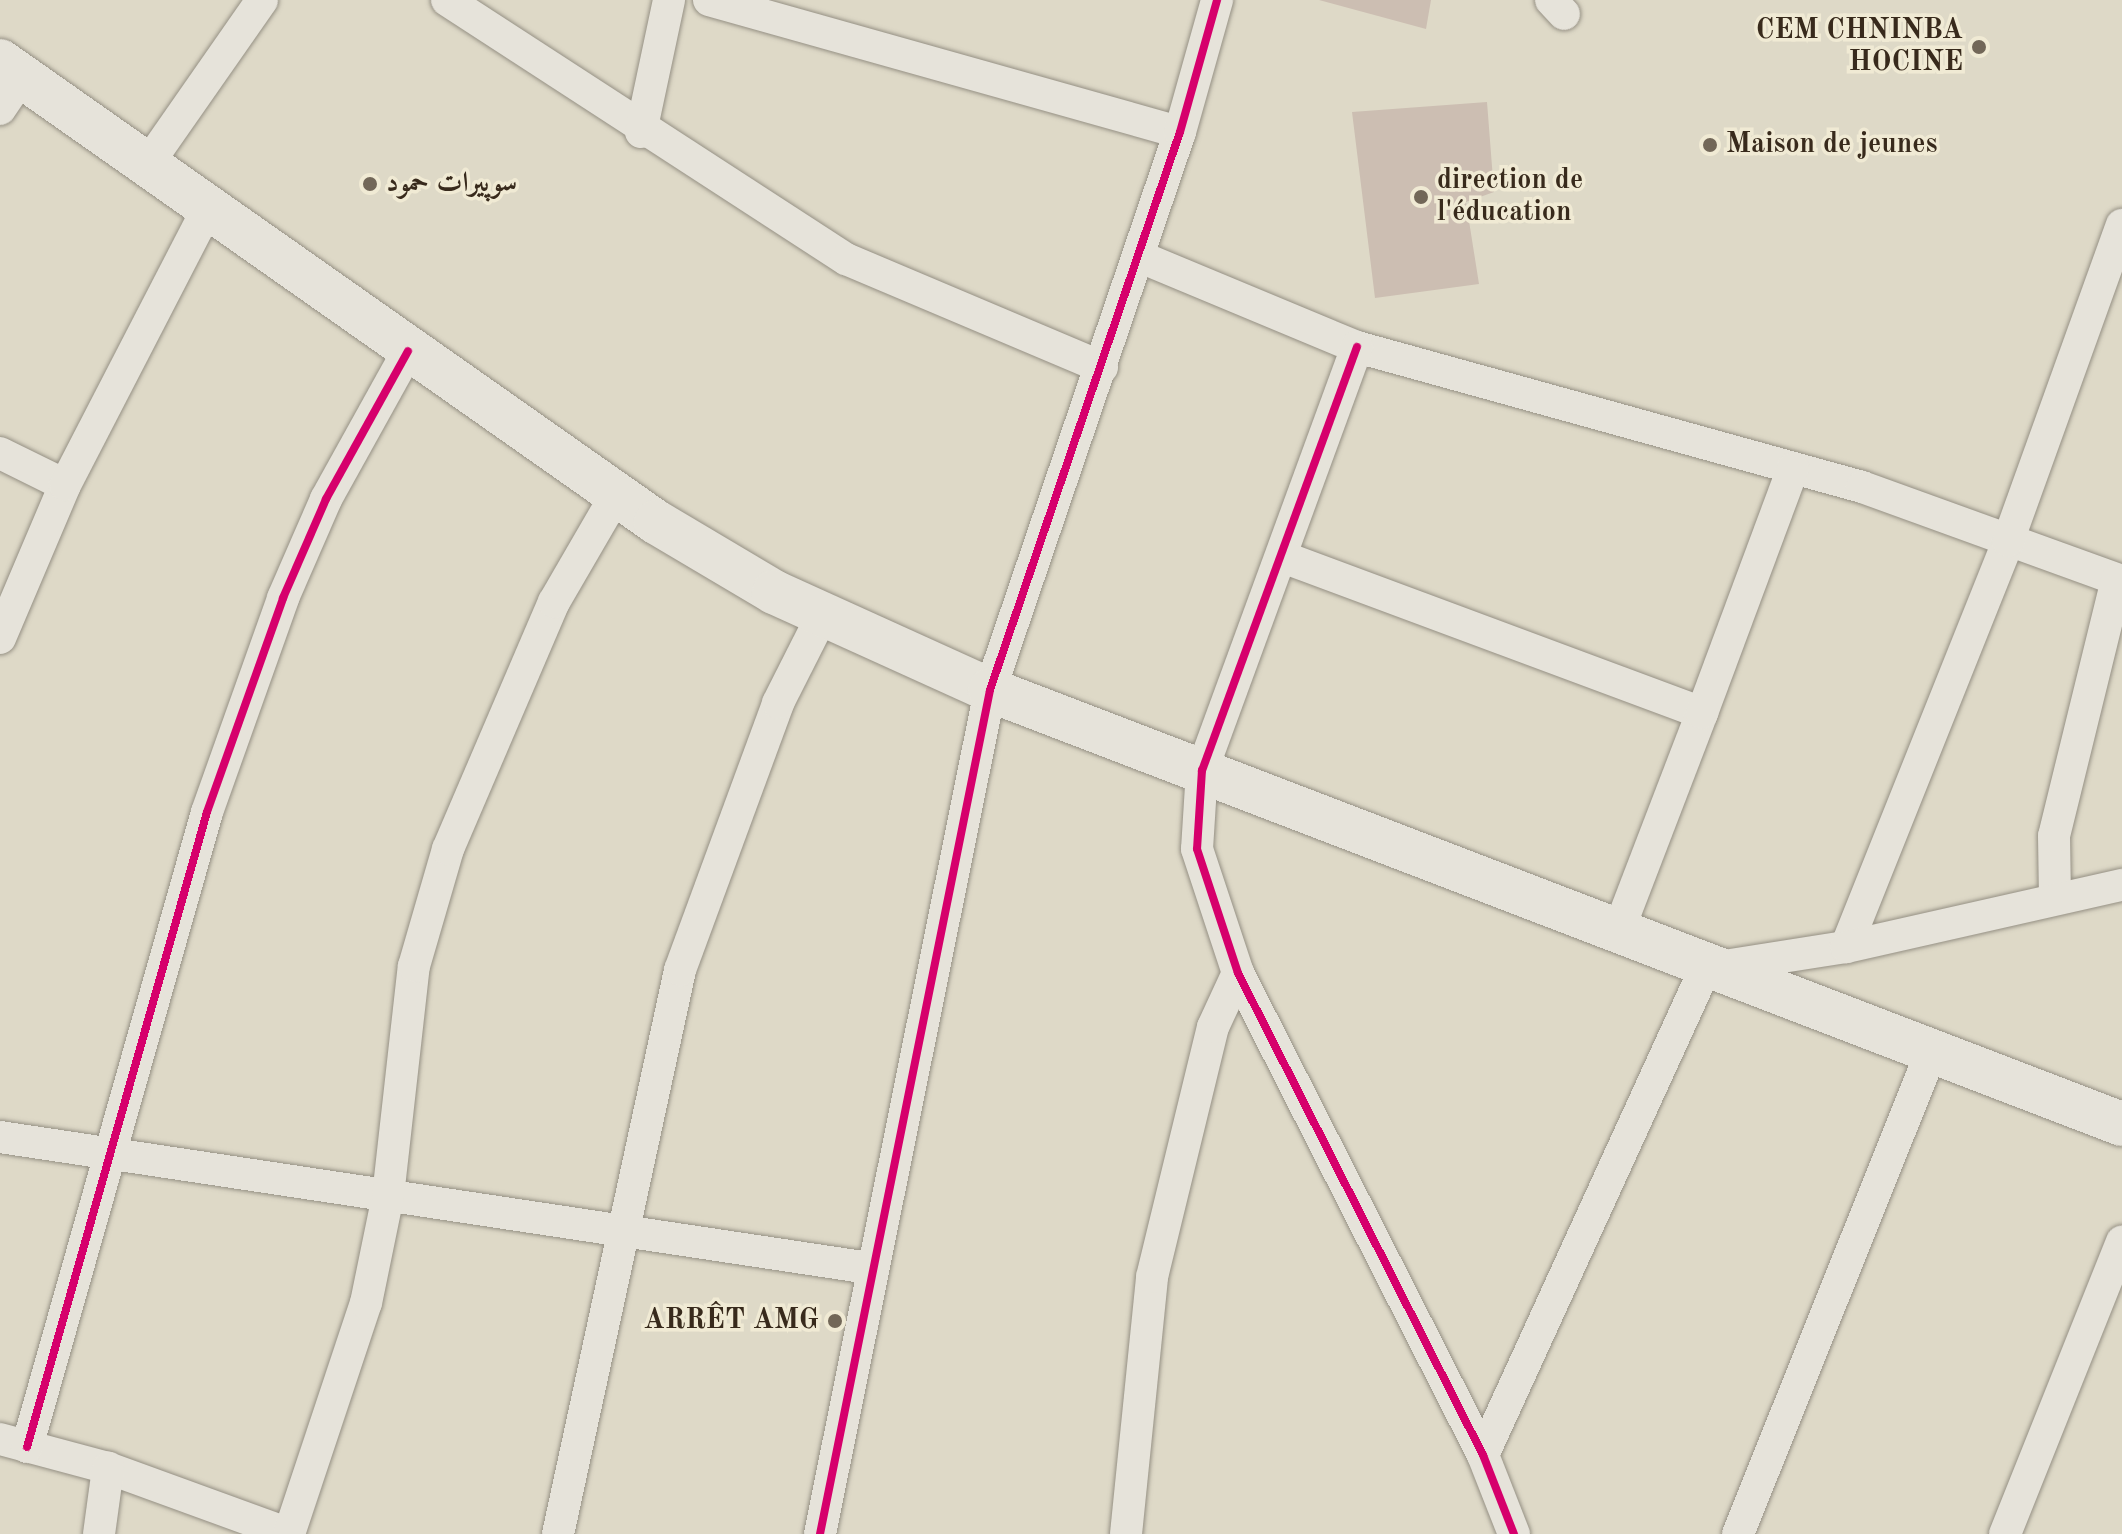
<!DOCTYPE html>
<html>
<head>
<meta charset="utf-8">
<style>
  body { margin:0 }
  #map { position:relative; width:2122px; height:1534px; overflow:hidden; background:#ded9c7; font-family:"Old Standard TT",Amiri,serif }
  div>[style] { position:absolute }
  .building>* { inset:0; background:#ccbeb2 }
  .roads { filter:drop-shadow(0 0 2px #959084) drop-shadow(0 0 2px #959084) }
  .street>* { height:32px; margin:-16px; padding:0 16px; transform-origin:16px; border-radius:16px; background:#e6e3da }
  .secondary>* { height:44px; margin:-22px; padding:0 22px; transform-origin:22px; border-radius:22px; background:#e6e3da }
  .cycleway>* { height:8px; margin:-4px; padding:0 4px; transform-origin:4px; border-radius:4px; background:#d6006c }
  .dots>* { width:22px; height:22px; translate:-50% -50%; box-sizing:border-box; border:4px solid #f0ead4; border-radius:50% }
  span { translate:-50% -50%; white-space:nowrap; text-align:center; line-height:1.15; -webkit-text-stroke:7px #f0ead4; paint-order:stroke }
  .poi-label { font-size:28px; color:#382a1c; font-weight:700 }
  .right { translate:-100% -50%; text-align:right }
  .left { translate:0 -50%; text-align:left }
</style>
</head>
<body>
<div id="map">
  <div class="building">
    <div style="clip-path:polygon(1319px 0,1431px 0,1426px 29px)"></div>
    <div style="clip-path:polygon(1487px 102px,1494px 192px,1466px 202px,1479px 284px,1375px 298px,1352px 112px)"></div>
  </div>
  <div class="roads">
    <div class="street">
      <div style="left:447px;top:0;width:476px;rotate:33deg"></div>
      <div style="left:846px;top:259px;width:278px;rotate:22.9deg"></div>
      <div style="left:709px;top:0;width:489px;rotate:15.7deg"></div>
      <div style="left:1551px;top:0;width:19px;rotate:47deg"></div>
      <div style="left:0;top:109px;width:40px;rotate:-56deg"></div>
      <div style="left:641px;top:132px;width:135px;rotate:-78deg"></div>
      <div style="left:147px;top:165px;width:201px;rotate:-55.1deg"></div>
      <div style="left:1138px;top:256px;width:237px;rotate:22.6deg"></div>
      <div style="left:1357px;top:347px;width:524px;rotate:15.49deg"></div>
      <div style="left:1862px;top:487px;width:276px;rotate:19.9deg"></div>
      <div style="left:1357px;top:347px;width:451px;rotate:110.1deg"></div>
      <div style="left:1202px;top:770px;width:79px;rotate:93.6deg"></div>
      <div style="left:1197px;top:849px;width:131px;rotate:71.7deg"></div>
      <div style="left:1238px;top:973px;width:541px;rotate:63.06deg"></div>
      <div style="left:1483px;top:1455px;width:85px;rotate:68.6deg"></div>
      <div style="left:0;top:453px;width:72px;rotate:26.2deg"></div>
      <div style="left:1283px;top:557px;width:447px;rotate:20.4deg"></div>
      <div style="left:1702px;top:713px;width:237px;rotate:111deg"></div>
      <div style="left:0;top:638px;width:166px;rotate:-67deg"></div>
      <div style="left:65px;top:485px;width:312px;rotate:-62.7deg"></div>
      <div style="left:1702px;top:713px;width:261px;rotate:-69.6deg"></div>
      <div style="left:2055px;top:899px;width:63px;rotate:-90.9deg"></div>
      <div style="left:2054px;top:836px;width:264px;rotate:-76.2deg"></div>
      <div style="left:1846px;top:947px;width:437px;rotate:-68.2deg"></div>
      <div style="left:2008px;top:541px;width:336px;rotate:-70.2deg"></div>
      <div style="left:0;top:1137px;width:879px;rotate:8.57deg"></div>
      <div style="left:0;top:1439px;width:112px;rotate:15deg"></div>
      <div style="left:108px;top:1468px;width:193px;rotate:20deg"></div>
      <div style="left:27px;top:1447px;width:660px;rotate:-74.17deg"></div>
      <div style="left:207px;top:812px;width:227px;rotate:-70.4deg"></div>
      <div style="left:283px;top:598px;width:108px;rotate:-66.5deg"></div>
      <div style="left:326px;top:499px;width:169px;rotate:-61deg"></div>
      <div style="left:1483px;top:1455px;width:534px;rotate:-65.45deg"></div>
      <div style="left:1705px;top:969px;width:143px;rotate:-8.9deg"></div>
      <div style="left:1846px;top:947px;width:283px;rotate:-12.7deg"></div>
      <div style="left:99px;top:1534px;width:67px;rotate:-82.2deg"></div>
      <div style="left:289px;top:1534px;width:243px;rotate:-71.6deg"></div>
      <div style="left:366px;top:1303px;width:109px;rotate:-78.4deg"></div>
      <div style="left:388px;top:1196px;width:231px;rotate:-83.6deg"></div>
      <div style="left:414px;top:966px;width:122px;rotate:-73.8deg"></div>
      <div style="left:448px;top:849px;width:269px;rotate:-66.8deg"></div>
      <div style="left:554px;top:602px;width:124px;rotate:-59.9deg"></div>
      <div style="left:558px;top:1534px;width:577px;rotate:-77.79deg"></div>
      <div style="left:680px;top:970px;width:284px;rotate:-69.8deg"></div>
      <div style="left:778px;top:703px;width:100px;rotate:-63.2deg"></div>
      <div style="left:820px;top:1534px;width:861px;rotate:-78.61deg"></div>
      <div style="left:990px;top:690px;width:589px;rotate:-71.2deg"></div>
      <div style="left:1180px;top:132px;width:137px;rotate:-74.3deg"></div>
      <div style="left:1126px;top:1534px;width:258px;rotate:-84.2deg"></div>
      <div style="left:1152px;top:1277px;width:257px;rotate:-76.3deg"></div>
      <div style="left:1213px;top:1027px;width:60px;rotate:-65.2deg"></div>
      <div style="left:1738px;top:1534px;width:518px;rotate:-68.14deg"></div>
      <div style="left:2005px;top:1534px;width:315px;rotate:-68.2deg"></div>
    </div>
    <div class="secondary">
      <div style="left:0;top:61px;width:802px;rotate:35.1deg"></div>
      <div style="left:656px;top:522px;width:137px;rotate:30.7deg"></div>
      <div style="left:774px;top:592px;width:237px;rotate:24.4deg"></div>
      <div style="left:990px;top:690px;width:1212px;rotate:20.98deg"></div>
    </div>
  </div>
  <div class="cycleway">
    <div style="left:1357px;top:347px;width:451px;rotate:110.1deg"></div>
    <div style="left:1202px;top:770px;width:79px;rotate:93.6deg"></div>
    <div style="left:1197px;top:849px;width:131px;rotate:71.7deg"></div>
    <div style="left:1238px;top:973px;width:541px;rotate:63.06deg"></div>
    <div style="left:1483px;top:1455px;width:85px;rotate:68.6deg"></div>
    <div style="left:27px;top:1447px;width:660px;rotate:-74.17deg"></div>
    <div style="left:207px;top:812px;width:227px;rotate:-70.4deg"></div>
    <div style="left:283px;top:598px;width:108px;rotate:-66.5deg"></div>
    <div style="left:326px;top:499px;width:169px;rotate:-61deg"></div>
    <div style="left:820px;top:1534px;width:861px;rotate:-78.61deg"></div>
    <div style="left:990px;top:690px;width:589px;rotate:-71.2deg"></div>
    <div style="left:1180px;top:132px;width:137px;rotate:-74.3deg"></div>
  </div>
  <div class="dots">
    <div style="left:1979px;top:47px;background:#726758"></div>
    <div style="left:1710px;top:145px;background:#726758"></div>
    <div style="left:370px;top:184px;background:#726758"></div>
    <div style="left:1421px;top:197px;background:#726758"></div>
    <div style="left:835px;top:1321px;background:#726758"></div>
  </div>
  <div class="poi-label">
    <span class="right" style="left:1963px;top:47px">CEM CHNINBA<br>HOCINE</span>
    <span class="left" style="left:1726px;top:145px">Maison de jeunes</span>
    <span class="left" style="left:1437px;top:197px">direction de<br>l'éducation</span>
    <span class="left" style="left:386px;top:184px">سوپيرات حمود</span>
    <span class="right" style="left:819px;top:1321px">ARRÊT AMG</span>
  </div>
</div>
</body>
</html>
